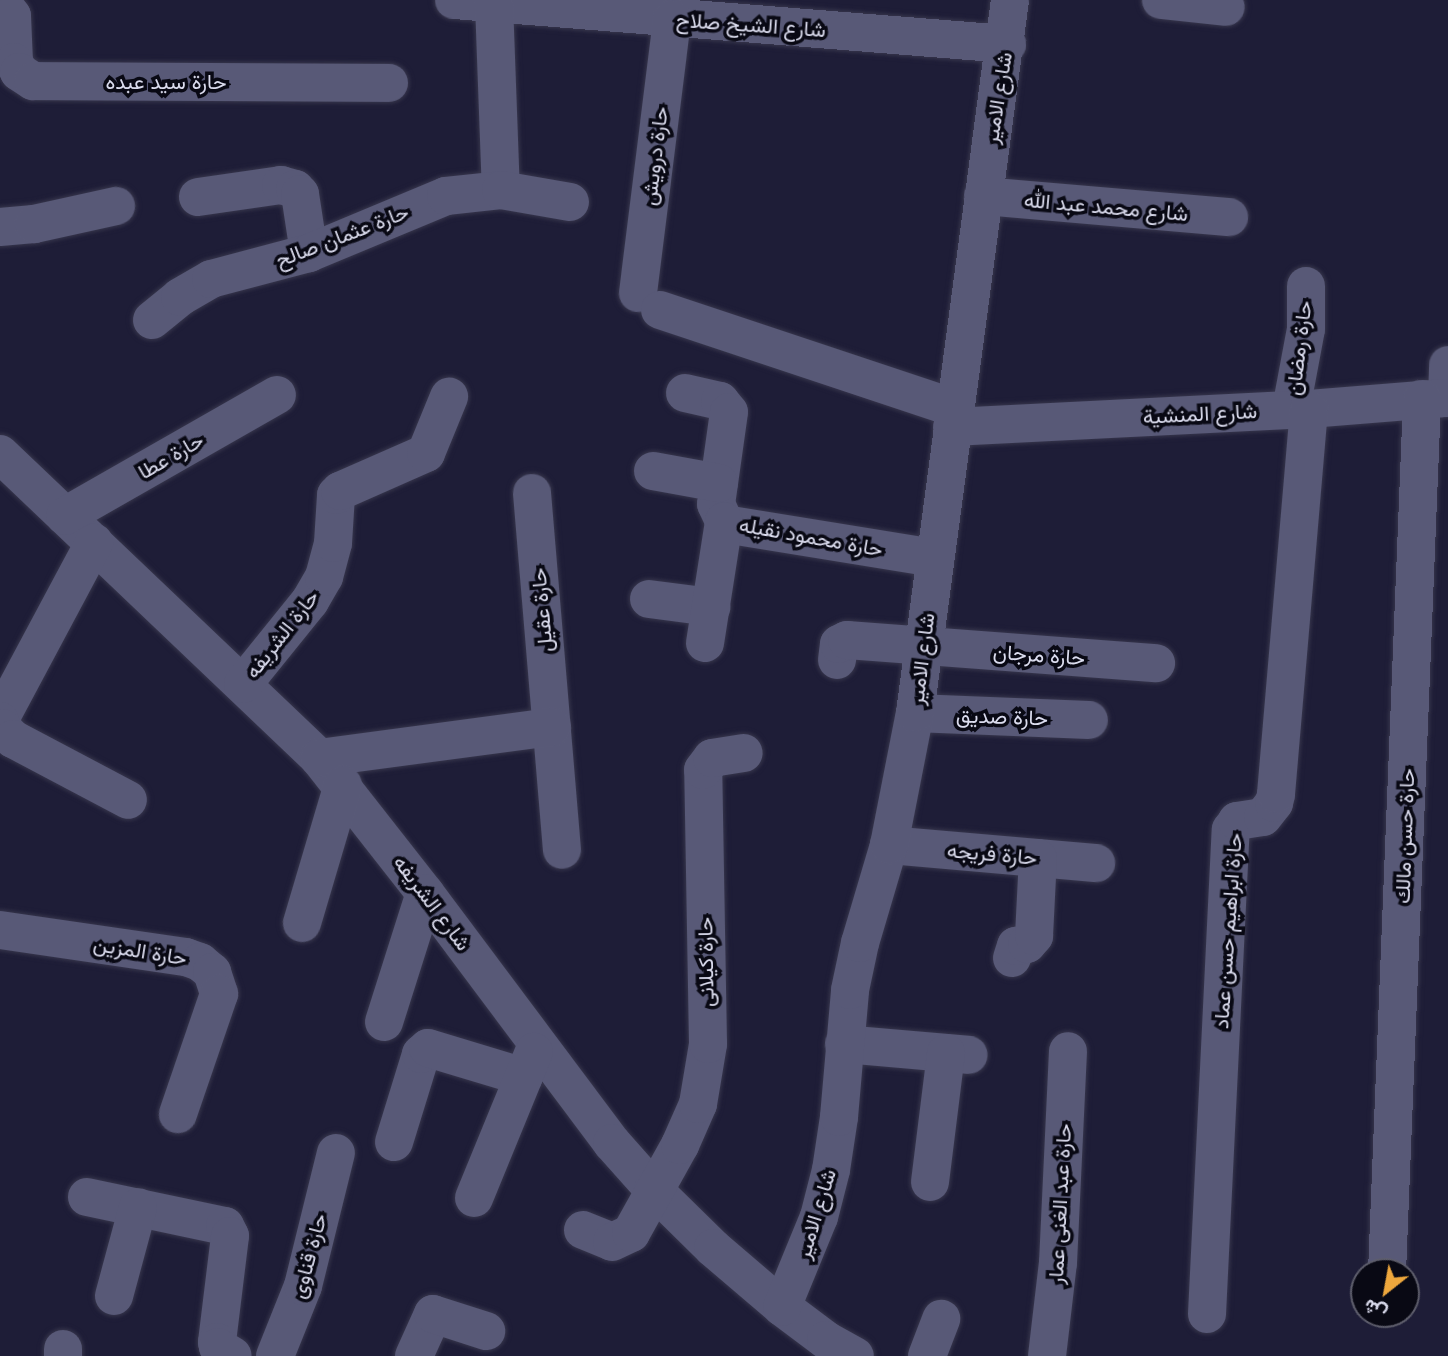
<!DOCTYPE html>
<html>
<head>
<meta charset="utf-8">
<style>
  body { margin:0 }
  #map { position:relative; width:1448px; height:1356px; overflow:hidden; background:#1e1d37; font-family:Inter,Vazirmatn,sans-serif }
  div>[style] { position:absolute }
  .roads { filter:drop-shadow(0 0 2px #37364c) drop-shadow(0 0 2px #37364c) }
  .minor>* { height:38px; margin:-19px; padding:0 19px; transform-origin:19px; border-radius:19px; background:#585977 }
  span { translate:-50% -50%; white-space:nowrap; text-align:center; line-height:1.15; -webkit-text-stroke:7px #090914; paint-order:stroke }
  .street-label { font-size:21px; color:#dbdcee }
  .north { position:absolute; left:1350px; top:1258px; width:70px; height:70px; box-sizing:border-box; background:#090914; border:2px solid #5d5d6b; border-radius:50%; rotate:211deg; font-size:19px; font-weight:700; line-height:28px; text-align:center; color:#dbdcee }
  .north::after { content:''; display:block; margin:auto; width:24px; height:32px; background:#eea73d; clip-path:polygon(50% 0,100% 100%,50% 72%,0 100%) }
</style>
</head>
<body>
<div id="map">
  <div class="roads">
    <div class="minor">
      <div style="left:454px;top:0;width:555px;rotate:4.55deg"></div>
      <div style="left:1161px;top:0;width:65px;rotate:6.1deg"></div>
      <div style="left:494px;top:3px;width:187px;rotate:87.9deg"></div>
      <div style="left:0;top:8px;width:6px"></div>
      <div style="left:6px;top:8px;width:10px;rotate:53deg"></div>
      <div style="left:12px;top:16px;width:46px;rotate:87.5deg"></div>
      <div style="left:14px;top:62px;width:11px;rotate:63deg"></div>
      <div style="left:19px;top:72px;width:17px;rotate:33deg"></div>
      <div style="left:33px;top:81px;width:356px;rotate:0.3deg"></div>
      <div style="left:983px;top:196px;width:247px;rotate:4.9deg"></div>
      <div style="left:198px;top:197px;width:84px;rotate:-8.2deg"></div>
      <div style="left:281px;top:185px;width:15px;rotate:16deg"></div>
      <div style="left:295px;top:189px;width:7px;rotate:45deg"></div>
      <div style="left:300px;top:194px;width:60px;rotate:81.3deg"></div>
      <div style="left:0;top:227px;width:34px;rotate:-5deg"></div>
      <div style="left:34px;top:224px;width:84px;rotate:-12.4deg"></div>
      <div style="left:638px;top:293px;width:276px;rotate:-82.9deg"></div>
      <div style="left:660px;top:310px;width:311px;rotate:18.4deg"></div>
      <div style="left:152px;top:320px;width:36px;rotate:-39deg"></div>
      <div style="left:180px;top:297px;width:36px;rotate:-30deg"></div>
      <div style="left:211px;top:279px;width:101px;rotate:-14.9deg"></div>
      <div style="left:309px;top:253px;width:148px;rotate:-22.6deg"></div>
      <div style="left:446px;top:196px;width:55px;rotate:-6.2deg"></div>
      <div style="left:501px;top:190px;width:70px;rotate:9.9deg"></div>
      <div style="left:685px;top:393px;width:36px;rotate:13deg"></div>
      <div style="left:720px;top:401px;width:14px;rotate:51deg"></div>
      <div style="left:729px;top:412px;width:93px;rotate:98deg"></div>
      <div style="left:716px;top:504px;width:19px;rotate:65deg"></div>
      <div style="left:724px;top:521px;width:8px;rotate:30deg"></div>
      <div style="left:731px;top:525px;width:207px;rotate:9.2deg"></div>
      <div style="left:1447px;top:398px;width:33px;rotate:-88deg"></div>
      <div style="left:1291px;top:409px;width:81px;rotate:-79.4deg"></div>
      <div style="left:1306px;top:329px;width:43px;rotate:-90deg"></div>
      <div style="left:952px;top:427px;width:357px;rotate:-2.9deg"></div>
      <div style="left:1309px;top:409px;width:137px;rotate:-4.6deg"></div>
      <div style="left:0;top:454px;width:441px;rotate:43.6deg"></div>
      <div style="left:319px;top:758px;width:172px;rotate:51.9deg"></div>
      <div style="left:425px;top:893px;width:312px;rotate:53.2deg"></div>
      <div style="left:612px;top:1143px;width:62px;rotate:48.3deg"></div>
      <div style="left:653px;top:1189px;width:84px;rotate:44.5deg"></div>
      <div style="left:713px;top:1248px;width:91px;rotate:40.5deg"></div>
      <div style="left:782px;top:1307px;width:55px;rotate:36.9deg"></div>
      <div style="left:826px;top:1340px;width:33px;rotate:29deg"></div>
      <div style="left:653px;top:471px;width:67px;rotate:10.3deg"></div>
      <div style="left:532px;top:493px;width:358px;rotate:85.2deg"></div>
      <div style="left:65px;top:516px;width:244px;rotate:-29.7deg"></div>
      <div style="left:649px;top:599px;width:63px;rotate:7.4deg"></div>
      <div style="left:705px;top:643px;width:123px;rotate:-81.1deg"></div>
      <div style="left:837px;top:660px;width:16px;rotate:-83deg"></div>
      <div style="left:839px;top:644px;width:9px;rotate:-27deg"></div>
      <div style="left:847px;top:640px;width:310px;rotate:4.3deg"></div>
      <div style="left:243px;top:684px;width:107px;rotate:-51.1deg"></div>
      <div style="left:310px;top:601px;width:28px;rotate:-60deg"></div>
      <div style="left:324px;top:577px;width:35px;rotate:-75deg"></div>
      <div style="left:333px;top:543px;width:48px;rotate:-86.4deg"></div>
      <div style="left:336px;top:495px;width:6px;rotate:-45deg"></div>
      <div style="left:340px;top:491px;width:94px;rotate:-23.8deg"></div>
      <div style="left:426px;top:453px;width:61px;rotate:-67.7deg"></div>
      <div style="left:915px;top:713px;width:174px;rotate:2.3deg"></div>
      <div style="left:0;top:719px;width:200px;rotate:-61.9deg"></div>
      <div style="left:0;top:721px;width:7px;rotate:74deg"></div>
      <div style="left:2px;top:728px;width:16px;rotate:45deg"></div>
      <div style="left:13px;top:739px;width:130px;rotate:27.9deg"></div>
      <div style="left:319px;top:758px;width:235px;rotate:-7.6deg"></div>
      <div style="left:889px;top:845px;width:208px;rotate:5deg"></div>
      <div style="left:302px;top:923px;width:144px;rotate:-73.5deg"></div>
      <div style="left:0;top:930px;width:188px;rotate:8.3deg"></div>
      <div style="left:186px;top:957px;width:15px;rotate:20deg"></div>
      <div style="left:200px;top:962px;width:16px;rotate:40deg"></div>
      <div style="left:212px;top:972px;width:23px;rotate:72deg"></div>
      <div style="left:219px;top:994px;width:127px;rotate:108.9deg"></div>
      <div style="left:1012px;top:958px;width:13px;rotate:-72deg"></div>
      <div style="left:1016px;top:946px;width:11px;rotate:-10deg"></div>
      <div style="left:1027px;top:944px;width:11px;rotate:-49deg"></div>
      <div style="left:1034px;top:936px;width:78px;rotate:-87.1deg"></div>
      <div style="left:384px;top:1022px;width:135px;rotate:-72.4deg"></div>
      <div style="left:844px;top:1044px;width:125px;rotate:5deg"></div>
      <div style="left:394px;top:1142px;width:92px;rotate:-72.9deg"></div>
      <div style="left:421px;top:1054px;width:9px;rotate:-41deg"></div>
      <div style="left:428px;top:1048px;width:100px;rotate:16.8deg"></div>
      <div style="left:930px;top:1182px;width:130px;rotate:-82.9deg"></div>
      <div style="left:87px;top:1197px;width:141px;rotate:11.9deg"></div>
      <div style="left:225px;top:1226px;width:11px;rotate:63deg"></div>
      <div style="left:230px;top:1236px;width:107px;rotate:97deg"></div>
      <div style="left:217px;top:1342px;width:5px;rotate:79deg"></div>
      <div style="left:218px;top:1347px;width:17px;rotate:31deg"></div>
      <div style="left:474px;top:1198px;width:158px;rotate:-67.7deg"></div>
      <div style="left:583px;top:1230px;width:31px;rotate:22deg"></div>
      <div style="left:612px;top:1242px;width:21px;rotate:-25deg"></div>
      <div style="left:631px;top:1233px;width:101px;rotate:-60.9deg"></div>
      <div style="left:680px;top:1145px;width:45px;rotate:-66.3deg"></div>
      <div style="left:698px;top:1104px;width:61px;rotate:-80.5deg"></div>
      <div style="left:708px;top:1044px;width:274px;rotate:-91deg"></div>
      <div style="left:703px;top:770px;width:15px;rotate:-53deg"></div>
      <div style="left:712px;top:758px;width:32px;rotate:-9deg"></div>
      <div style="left:1387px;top:1272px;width:874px;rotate:-87.7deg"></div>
      <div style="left:114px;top:1296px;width:92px;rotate:-74.9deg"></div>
      <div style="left:782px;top:1307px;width:97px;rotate:-67.7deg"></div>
      <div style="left:819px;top:1217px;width:49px;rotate:-75.7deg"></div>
      <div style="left:831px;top:1170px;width:54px;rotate:-81.4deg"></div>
      <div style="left:839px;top:1117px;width:127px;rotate:-85deg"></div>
      <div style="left:850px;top:990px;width:48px;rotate:-78deg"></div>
      <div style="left:860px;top:943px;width:102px;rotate:-73.5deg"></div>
      <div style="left:889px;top:845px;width:135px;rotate:-78.9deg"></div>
      <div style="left:915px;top:713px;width:719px;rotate:-82.41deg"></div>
      <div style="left:1207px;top:1314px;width:485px;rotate:-87.2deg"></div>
      <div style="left:1231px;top:830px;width:11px;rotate:-56deg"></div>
      <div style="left:1237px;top:821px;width:26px;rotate:-9deg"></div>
      <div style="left:1263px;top:817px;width:18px;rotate:-52deg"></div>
      <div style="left:1274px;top:803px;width:9px;rotate:-77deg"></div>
      <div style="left:1276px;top:794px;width:386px;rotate:-85.1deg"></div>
      <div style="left:63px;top:1349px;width:7px;rotate:90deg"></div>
      <div style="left:275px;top:1356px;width:75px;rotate:-68.2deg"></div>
      <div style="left:303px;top:1286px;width:137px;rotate:-76.1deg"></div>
      <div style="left:414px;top:1356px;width:46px;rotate:-65.7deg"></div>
      <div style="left:433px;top:1314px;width:56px;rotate:17.8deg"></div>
      <div style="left:927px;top:1356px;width:40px;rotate:-69deg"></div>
      <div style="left:1047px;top:1356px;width:94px;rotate:-83.3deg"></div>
      <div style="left:1058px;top:1263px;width:212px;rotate:-87.3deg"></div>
    </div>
  </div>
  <div class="street-label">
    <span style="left:751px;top:25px;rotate:4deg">شارع الشيخ صلاح</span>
    <span style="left:166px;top:82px">حارة سيد عبده</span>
    <span style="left:998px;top:98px;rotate:-81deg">شارع الامير</span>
    <span style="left:655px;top:156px;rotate:-83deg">حارة درويش</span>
    <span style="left:1106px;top:207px;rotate:5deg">شارع محمد عبد الله</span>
    <span style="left:342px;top:236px;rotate:-21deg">حارة عثمان صالح</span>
    <span style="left:1299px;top:348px;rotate:-83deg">حارة رمضان</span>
    <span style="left:1200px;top:414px;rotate:-3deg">شارع المنشية</span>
    <span style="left:171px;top:456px;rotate:-30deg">حارة عطا</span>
    <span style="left:811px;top:537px;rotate:10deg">حارة محمود نقيله</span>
    <span style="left:542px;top:610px;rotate:-95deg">حارة عقيل</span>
    <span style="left:282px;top:634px;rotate:-52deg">حارة الشريفه</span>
    <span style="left:1039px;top:655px;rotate:4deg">حارة مرجان</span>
    <span style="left:922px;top:659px;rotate:-83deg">شارع الامير</span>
    <span style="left:1002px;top:717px;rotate:2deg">حارة صديق</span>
    <span style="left:1405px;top:836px;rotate:-88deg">حارة حسن مالك</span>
    <span style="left:992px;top:854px;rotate:5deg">حارة فريجه</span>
    <span style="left:432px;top:903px;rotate:53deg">شارع الشريفه</span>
    <span style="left:1228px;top:931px;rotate:-86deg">حارة ابراهيم حسن عماد</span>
    <span style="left:140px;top:951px;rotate:9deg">حارة المزين</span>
    <span style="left:706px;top:962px;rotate:-91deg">حارة كيلانى</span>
    <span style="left:1060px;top:1204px;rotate:-87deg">حارة عبد الغنى عمار</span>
    <span style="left:816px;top:1214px;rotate:-73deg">شارع الامير</span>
    <span style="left:309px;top:1256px;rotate:-75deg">حارة قناوى</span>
  </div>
  <div class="north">ش</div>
</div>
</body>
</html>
